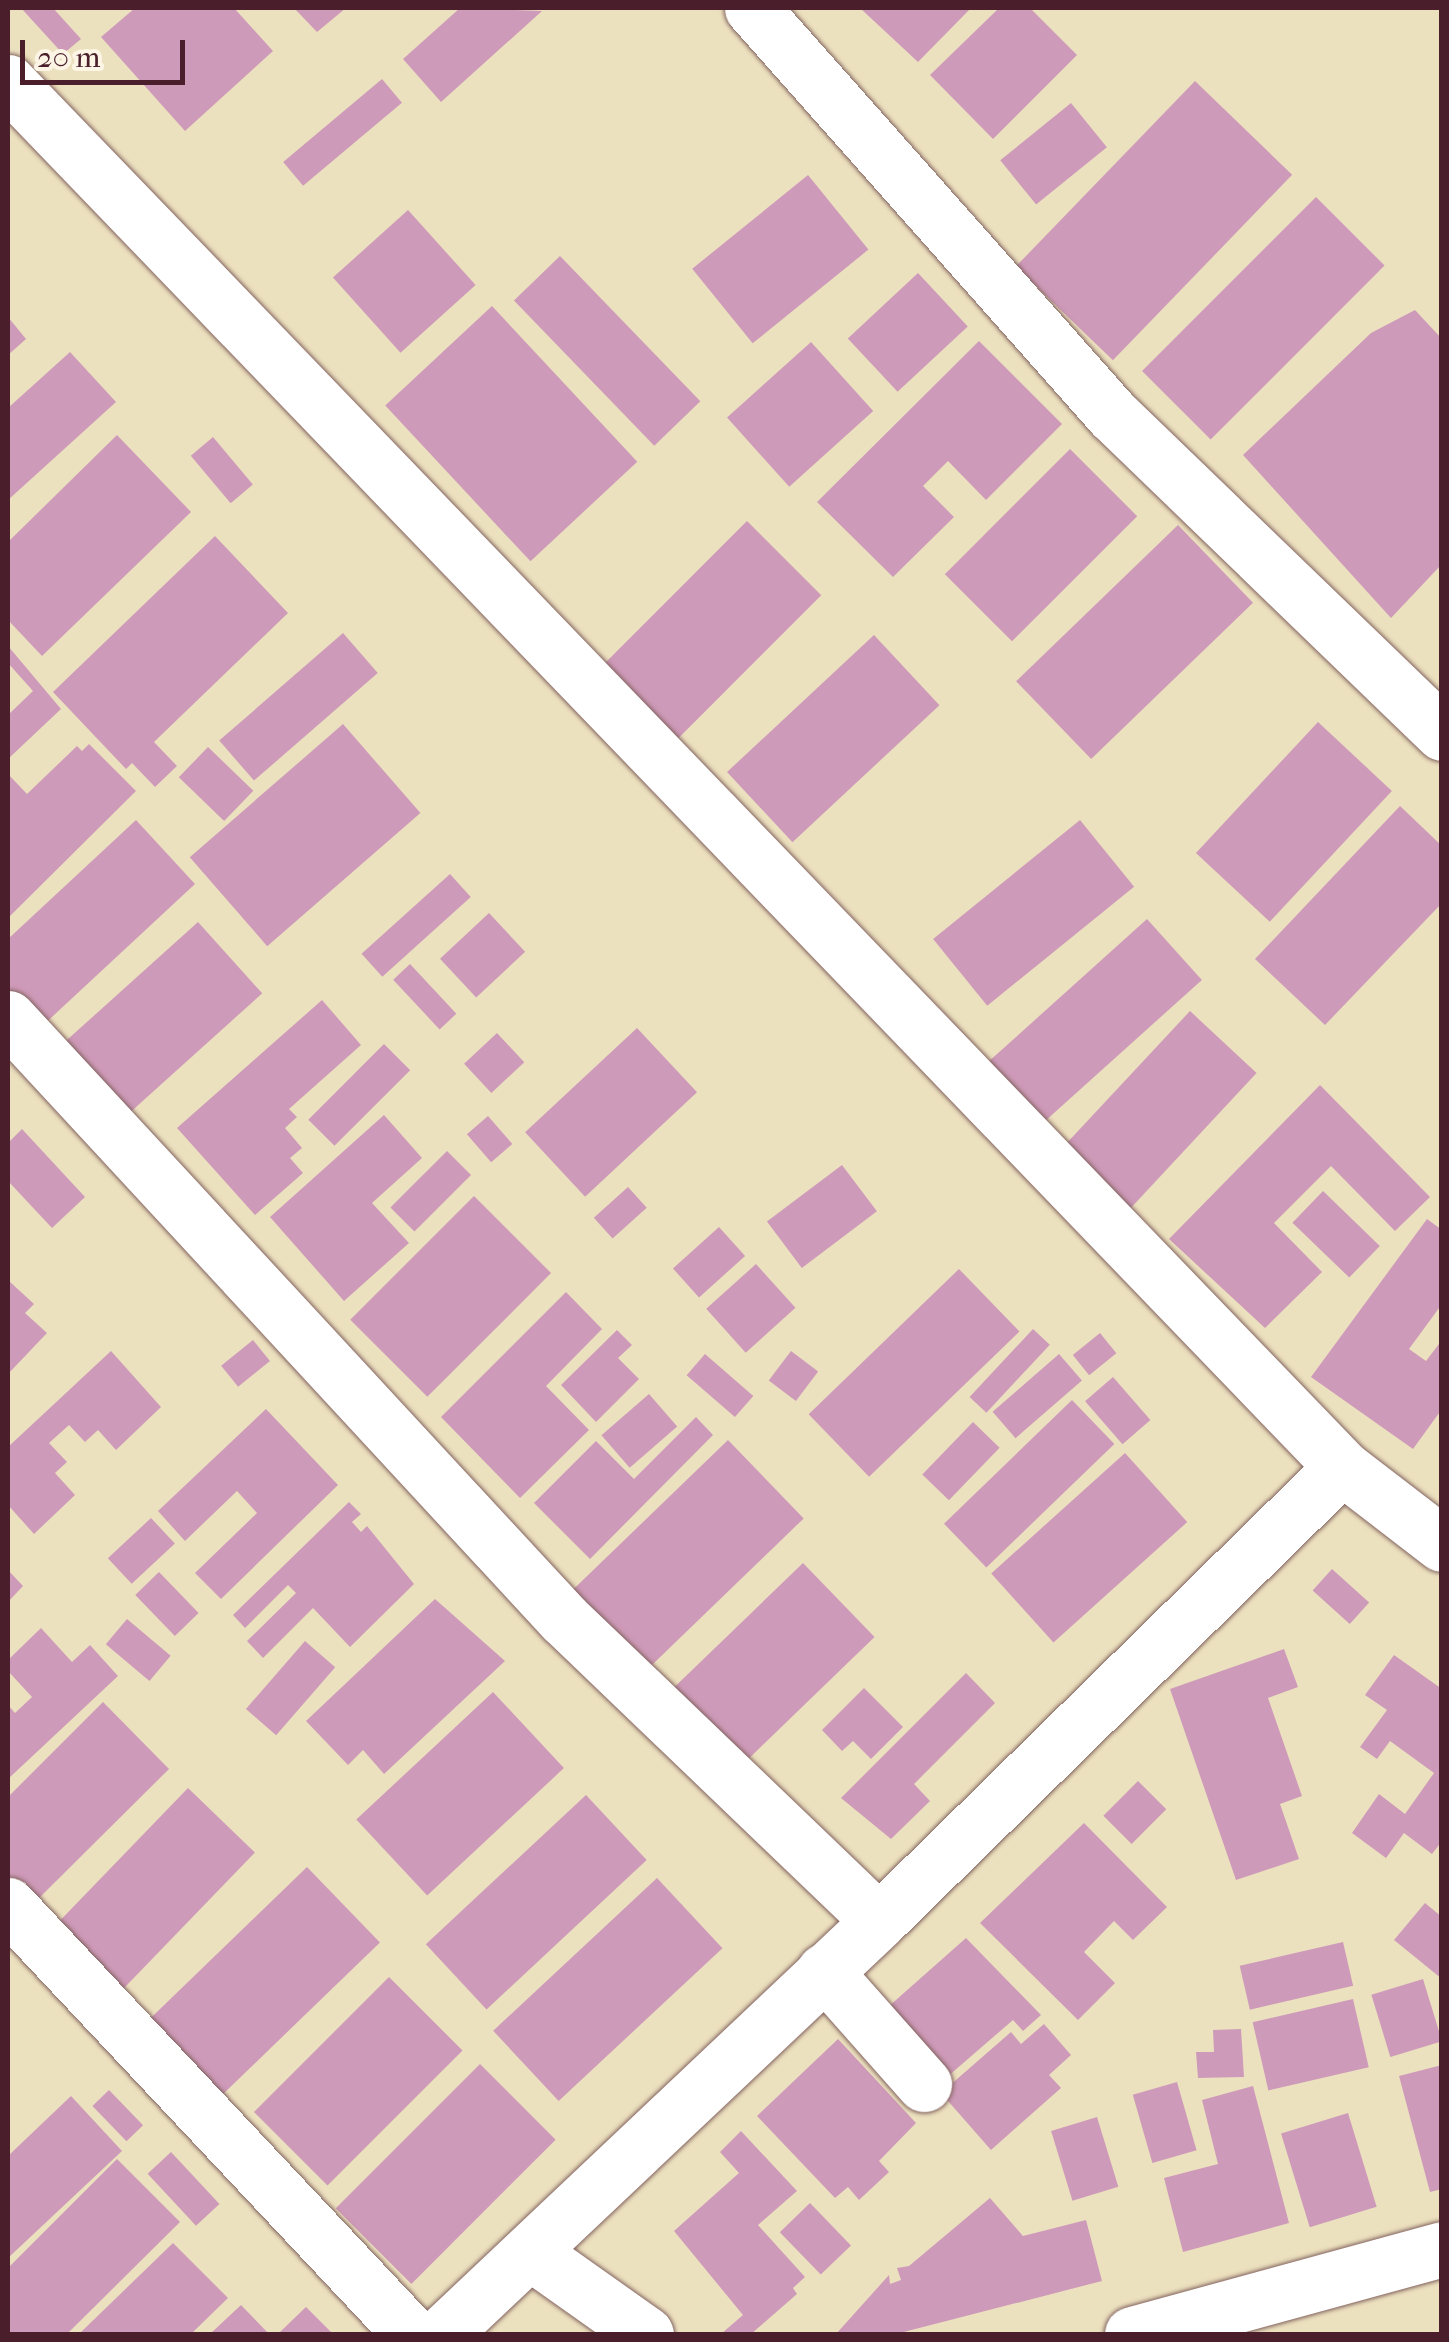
<!DOCTYPE html>
<html>
<head>
<meta charset="utf-8">
<style>
  body { margin:0 }
  #map { position:relative; width:1449px; height:2342px; overflow:hidden; background:#ece1bf; font-family:"IM FELL French Canon",serif }
  div>[style] { position:absolute }
  .building>* { inset:0; background:#ce9ab9; transform-origin:0 0 }
  .roads { filter:drop-shadow(0 0 2px #83635f) drop-shadow(0 0 2px #83635f) }
  .minor>* { height:55px; margin:-27.5px; padding:0 27.5px; transform-origin:27.5px; border-radius:27.5px; background:#fff }
  span { translate:-50% -50%; white-space:nowrap; text-align:center; line-height:1.15; -webkit-text-stroke:8px #fcf5e5; paint-order:stroke }
  .frame { position:absolute; inset:0; border:10px solid #4a1f2b; pointer-events:none }
  .scale { position:absolute; left:20px; top:40px; width:165px; height:45px; box-sizing:border-box; border:5px solid #4a1f2b; border-top:0; padding-left:12px; font-size:30px; line-height:35px; white-space:nowrap; color:#4a1f2b; -webkit-text-stroke:8px #fcf5e5; paint-order:stroke }
</style>
</head>
<body>
<div id="map">
  <div class="building">
    <div style="clip-path:polygon(21px 8px,53px 8px,81px 39px,63px 54px)"></div>
    <div style="clip-path:polygon(135px 8px,234px 8px,273px 51px,185px 131px,101px 37px)"></div>
    <div style="clip-path:polygon(294px 8px,346px 8px,317px 32px)"></div>
    <div style="clip-path:polygon(460px 8px,542px 11px,441px 102px,403px 59px)"></div>
    <div style="clip-path:polygon(860px 8px,971px 8px,918px 62px)"></div>
    <div style="clip-path:polygon(999px 8px,1030px 8px,1077px 55px,993px 139px,930px 75px)"></div>
    <div style="left:382px;top:79px;width:31px;height:129px;rotate:50deg"></div>
    <div style="left:1195px;top:81px;width:135px;height:258px;rotate:44deg"></div>
    <div style="left:1071px;top:103px;width:57px;height:91px;rotate:51deg"></div>
    <div style="left:808px;top:175px;width:96px;height:149px;rotate:51deg"></div>
    <div style="left:1316px;top:197px;width:97px;height:246px;rotate:45deg"></div>
    <div style="left:408px;top:210px;width:101px;height:101px;rotate:48deg"></div>
    <div style="left:560px;top:256px;width:202px;height:64px;rotate:46deg"></div>
    <div style="left:918px;top:273px;width:73px;height:96px;rotate:47deg"></div>
    <div style="left:492px;top:306px;width:213px;height:146px;rotate:47deg"></div>
    <div style="clip-path:polygon(1415px 310px,1442px 339px,1442px 564px,1391px 618px,1243px 455px,1371px 333px)"></div>
    <div style="clip-path:polygon(8px 317px,26px 339px,8px 355px)"></div>
    <div style="clip-path:polygon(979px 341px,1062px 424px,986px 500px,948px 461px,923px 486px,954px 517px,893px 577px,817px 502px)"></div>
    <div style="left:811px;top:342px;width:93px;height:113px;rotate:48deg"></div>
    <div style="clip-path:polygon(70px 352px,116px 402px,8px 500px,8px 408px)"></div>
    <div style="clip-path:polygon(117px 435px,191px 512px,42px 656px,8px 620px,8px 542px)"></div>
    <div style="left:213px;top:437px;width:62px;height:29px;rotate:50deg"></div>
    <div style="left:1070px;top:449px;width:95px;height:177px;rotate:45deg"></div>
    <div style="left:747px;top:521px;width:105px;height:212px;rotate:45deg"></div>
    <div style="left:1178px;top:525px;width:108px;height:225px;rotate:46deg"></div>
    <div style="clip-path:polygon(215px 536px,288px 613px,154px 742px,177px 766px,155px 787px,132px 763px,126px 769px,53px 692px)"></div>
    <div style="left:343px;top:633px;width:53px;height:164px;rotate:49deg"></div>
    <div style="left:874px;top:635px;width:96px;height:201px;rotate:47deg"></div>
    <div style="clip-path:polygon(8px 646px,61px 709px,8px 759px,8px 715px,33px 691px,8px 663px)"></div>
    <div style="left:1318px;top:722px;width:101px;height:179px;rotate:43deg"></div>
    <div style="left:343px;top:724px;width:118px;height:203px;rotate:49deg"></div>
    <div style="clip-path:polygon(89px 744px,136px 791px,10px 916px,8px 774px,27px 794px,77px 746px,82px 751px)"></div>
    <div style="left:208px;top:747px;width:63px;height:42px;rotate:44deg"></div>
    <div style="clip-path:polygon(1400px 806px,1442px 846px,1442px 903px,1325px 1025px,1255px 959px)"></div>
    <div style="clip-path:polygon(136px 820px,195px 884px,39px 1029px,8px 996px,8px 939px)"></div>
    <div style="left:1080px;top:820px;width:86px;height:189px;rotate:51deg"></div>
    <div style="left:450px;top:874px;width:31px;height:119px;rotate:48deg"></div>
    <div style="left:489px;top:913px;width:53px;height:67px;rotate:47deg"></div>
    <div style="left:1147px;top:919px;width:82px;height:218px;rotate:48deg"></div>
    <div style="left:198px;top:922px;width:96px;height:200px;rotate:48deg"></div>
    <div style="left:410px;top:964px;width:68px;height:23px;rotate:47deg"></div>
    <div style="clip-path:polygon(322px 1000px,361px 1045px,289px 1109px,297px 1117px,285px 1128px,302px 1148px,290px 1158px,303px 1173px,255px 1215px,177px 1128px)"></div>
    <div style="left:1190px;top:1011px;width:91px;height:197px;rotate:43deg"></div>
    <div style="left:637px;top:1028px;width:88px;height:153px;rotate:47deg"></div>
    <div style="left:497px;top:1033px;width:40px;height:45px;rotate:47deg"></div>
    <div style="left:384px;top:1044px;width:37px;height:107px;rotate:45deg"></div>
    <div style="clip-path:polygon(1320px 1085px,1430px 1197px,1395px 1231px,1331px 1166px,1274px 1223px,1322px 1272px,1265px 1328px,1169px 1239px)"></div>
    <div style="clip-path:polygon(384px 1115px,422px 1158px,372px 1203px,409px 1243px,344px 1301px,270px 1217px)"></div>
    <div style="left:488px;top:1116px;width:37px;height:28px;rotate:49deg"></div>
    <div style="clip-path:polygon(22px 1129px,85px 1197px,52px 1228px,8px 1181px,8px 1143px)"></div>
    <div style="left:447px;top:1151px;width:34px;height:80px;rotate:45deg"></div>
    <div style="left:842px;top:1165px;width:58px;height:94px;rotate:53deg"></div>
    <div style="left:628px;top:1187px;width:28px;height:46px;rotate:48deg"></div>
    <div style="left:1323px;top:1191px;width:79px;height:44px;rotate:44deg"></div>
    <div style="left:474px;top:1196px;width:109px;height:175px;rotate:45deg"></div>
    <div style="clip-path:polygon(1427px 1219px,1442px 1230px,1442px 1304px,1409px 1349px,1426px 1361px,1442px 1340px,1442px 1409px,1413px 1449px,1311px 1377px)"></div>
    <div style="left:719px;top:1227px;width:39px;height:62px;rotate:48deg"></div>
    <div style="left:756px;top:1264px;width:59px;height:67px;rotate:48deg"></div>
    <div style="left:959px;top:1269px;width:87px;height:209px;rotate:46deg"></div>
    <div style="clip-path:polygon(9px 1281px,34px 1304px,25px 1313px,47px 1333px,8px 1374px)"></div>
    <div style="clip-path:polygon(566px 1292px,602px 1329px,546px 1386px,589px 1430px,520px 1498px,441px 1417px)"></div>
    <div style="left:1033px;top:1329px;width:23px;height:93px;rotate:43deg"></div>
    <div style="clip-path:polygon(617px 1330px,632px 1345px,618px 1358px,639px 1379px,596px 1422px,561px 1385px)"></div>
    <div style="left:1100px;top:1333px;width:26px;height:35px;rotate:51deg"></div>
    <div style="left:253px;top:1340px;width:27px;height:41px;rotate:51deg"></div>
    <div style="clip-path:polygon(111px 1351px,161px 1407px,116px 1450px,98px 1430px,85px 1442px,69px 1425px,49px 1443px,67px 1462px,55px 1473px,75px 1495px,34px 1534px,8px 1505px,8px 1447px)"></div>
    <div style="left:791px;top:1351px;width:34px;height:37px;rotate:37deg"></div>
    <div style="left:705px;top:1354px;width:64px;height:28px;rotate:41deg"></div>
    <div style="left:1059px;top:1354px;width:35px;height:88px;rotate:49deg"></div>
    <div style="left:1113px;top:1377px;width:57px;height:37px;rotate:49deg"></div>
    <div style="left:649px;top:1394px;width:43px;height:63px;rotate:49deg"></div>
    <div style="left:1072px;top:1400px;width:61px;height:178px;rotate:46deg"></div>
    <div style="clip-path:polygon(266px 1409px,338px 1485px,221px 1599px,195px 1573px,257px 1513px,237px 1491px,185px 1541px,158px 1511px)"></div>
    <div style="clip-path:polygon(696px 1417px,713px 1435px,590px 1559px,534px 1503px,596px 1441px,634px 1479px)"></div>
    <div style="left:973px;top:1422px;width:37px;height:73px;rotate:44deg"></div>
    <div style="left:728px;top:1440px;width:109px;height:229px;rotate:46deg"></div>
    <div style="left:1125px;top:1453px;width:93px;height:180px;rotate:48deg"></div>
    <div style="clip-path:polygon(349px 1502px,361px 1514px,352px 1522px,361px 1532px,367px 1526px,414px 1584px,350px 1647px,313px 1608px,263px 1658px,247px 1641px,296px 1593px,288px 1585px,245px 1628px,233px 1615px)"></div>
    <div style="left:151px;top:1518px;width:35px;height:59px;rotate:47deg"></div>
    <div style="left:803px;top:1563px;width:103px;height:188px;rotate:46deg"></div>
    <div style="left:1332px;top:1569px;width:50px;height:29px;rotate:42deg"></div>
    <div style="clip-path:polygon(8px 1570px,23px 1586px,8px 1602px)"></div>
    <div style="left:159px;top:1572px;width:57px;height:33px;rotate:46deg"></div>
    <div style="clip-path:polygon(435px 1599px,505px 1661px,384px 1774px,363px 1750px,348px 1765px,306px 1721px)"></div>
    <div style="left:127px;top:1619px;width:57px;height:33px;rotate:40deg"></div>
    <div style="clip-path:polygon(41px 1628px,72px 1662px,90px 1645px,118px 1676px,8px 1779px,8px 1705px,15px 1713px,32px 1697px,8px 1671px,8px 1660px)"></div>
    <div style="left:305px;top:1641px;width:40px;height:90px;rotate:41deg"></div>
    <div style="clip-path:polygon(1284px 1649px,1298px 1687px,1268px 1698px,1302px 1796px,1280px 1804px,1299px 1859px,1236px 1880px,1170px 1689px)"></div>
    <div style="clip-path:polygon(1394px 1655px,1442px 1689px,1442px 1841px,1432px 1854px,1404px 1833px,1386px 1858px,1352px 1833px,1379px 1794px,1405px 1814px,1434px 1773px,1390px 1741px,1377px 1759px,1360px 1747px,1387px 1710px,1365px 1695px)"></div>
    <div style="clip-path:polygon(966px 1673px,995px 1703px,914px 1784px,930px 1801px,891px 1839px,841px 1798px)"></div>
    <div style="clip-path:polygon(864px 1688px,903px 1727px,871px 1759px,853px 1741px,842px 1751px,822px 1730px)"></div>
    <div style="left:493px;top:1692px;width:104px;height:187px;rotate:47deg"></div>
    <div style="clip-path:polygon(103px 1702px,169px 1769px,24px 1913px,8px 1896px,8px 1797px)"></div>
    <div style="left:1138px;top:1781px;width:40px;height:49px;rotate:45deg"></div>
    <div style="left:188px;top:1788px;width:93px;height:206px;rotate:44deg"></div>
    <div style="left:586px;top:1795px;width:89px;height:219px;rotate:47deg"></div>
    <div style="clip-path:polygon(1084px 1823px,1167px 1907px,1133px 1940px,1114px 1921px,1084px 1952px,1115px 1983px,1078px 2020px,980px 1923px)"></div>
    <div style="left:307px;top:1867px;width:105px;height:223px;rotate:46deg"></div>
    <div style="left:657px;top:1878px;width:96px;height:224px;rotate:47deg"></div>
    <div style="clip-path:polygon(1425px 1903px,1442px 1917px,1442px 1979px,1394px 1940px)"></div>
    <div style="clip-path:polygon(966px 1938px,1041px 2015px,1023px 2031px,1013px 2020px,939px 2084px,879px 2015px)"></div>
    <div style="left:1343px;top:1942px;width:45px;height:106px;rotate:77deg"></div>
    <div style="left:389px;top:1977px;width:104px;height:191px;rotate:45deg"></div>
    <div style="left:1423px;top:1979px;width:65px;height:54px;rotate:73deg"></div>
    <div style="left:1353px;top:1999px;width:70px;height:103px;rotate:77deg"></div>
    <div style="clip-path:polygon(1044px 2024px,1071px 2055px,1049px 2075px,1061px 2088px,991px 2150px,941px 2093px,1011px 2032px,1021px 2044px)"></div>
    <div style="clip-path:polygon(1241px 2029px,1244px 2077px,1198px 2078px,1196px 2052px,1214px 2052px,1213px 2030px)"></div>
    <div style="clip-path:polygon(838px 2039px,916px 2123px,879px 2161px,889px 2172px,859px 2200px,848px 2187px,835px 2198px,757px 2116px)"></div>
    <div style="left:480px;top:2064px;width:107px;height:204px;rotate:45deg"></div>
    <div style="clip-path:polygon(1442px 2065px,1442px 2189px,1430px 2192px,1399px 2076px)"></div>
    <div style="left:1177px;top:2082px;width:71px;height:46px;rotate:74deg"></div>
    <div style="clip-path:polygon(1253px 2086px,1289px 2223px,1183px 2252px,1164px 2178px,1218px 2164px,1202px 2100px)"></div>
    <div style="left:109px;top:2090px;width:49px;height:23px;rotate:46deg"></div>
    <div style="clip-path:polygon(71px 2096px,122px 2151px,8px 2258px,8px 2156px)"></div>
    <div style="left:1348px;top:2113px;width:98px;height:70px;rotate:73deg"></div>
    <div style="left:1097px;top:2117px;width:73px;height:48px;rotate:73deg"></div>
    <div style="clip-path:polygon(741px 2131px,797px 2191px,758px 2225px,805px 2277px,793px 2288px,797px 2294px,751px 2334px,721px 2334px,743px 2315px,674px 2231px,739px 2173px,720px 2152px)"></div>
    <div style="left:171px;top:2152px;width:71px;height:32px;rotate:47deg"></div>
    <div style="clip-path:polygon(117px 2159px,180px 2222px,67px 2334px,8px 2334px,8px 2268px)"></div>
    <div style="clip-path:polygon(990px 2198px,1023px 2236px,1086px 2220px,1102px 2281px,896px 2334px,836px 2334px,889px 2275px,890px 2284px,901px 2280px,897px 2268px,909px 2266px)"></div>
    <div style="left:810px;top:2203px;width:59px;height:42px;rotate:46deg"></div>
    <div style="clip-path:polygon(173px 2243px,228px 2298px,191px 2334px,79px 2334px)"></div>
    <div style="clip-path:polygon(241px 2305px,269px 2334px,210px 2334px)"></div>
    <div style="clip-path:polygon(306px 2307px,333px 2334px,280px 2332px)"></div>
  </div>
  <div class="roads">
    <div class="minor">
      <div style="left:752px;top:8px;width:543px;rotate:48.44deg"></div>
      <div style="left:1112px;top:414px;width:459px;rotate:44deg"></div>
      <div style="left:8px;top:82px;width:1923px;rotate:46.07deg"></div>
      <div style="left:1342px;top:1467px;width:126px;rotate:37.6deg"></div>
      <div style="left:8px;top:1018px;width:819px;rotate:47.23deg"></div>
      <div style="left:564px;top:1619px;width:436px;rotate:43.8deg"></div>
      <div style="left:879px;top:1921px;width:601px;rotate:136.62deg"></div>
      <div style="left:8px;top:1905px;width:589px;rotate:46.79deg"></div>
      <div style="left:879px;top:1921px;width:648px;rotate:-44.44deg"></div>
      <div style="left:824px;top:1971px;width:151px;rotate:48.5deg"></div>
      <div style="left:530px;top:2252px;width:142px;rotate:35.3deg"></div>
      <div style="left:1132px;top:2334px;width:321px;rotate:-15.3deg"></div>
    </div>
  </div>
  <div class="frame"></div>
  <div class="scale">20 m</div>
</div>
</body>
</html>
